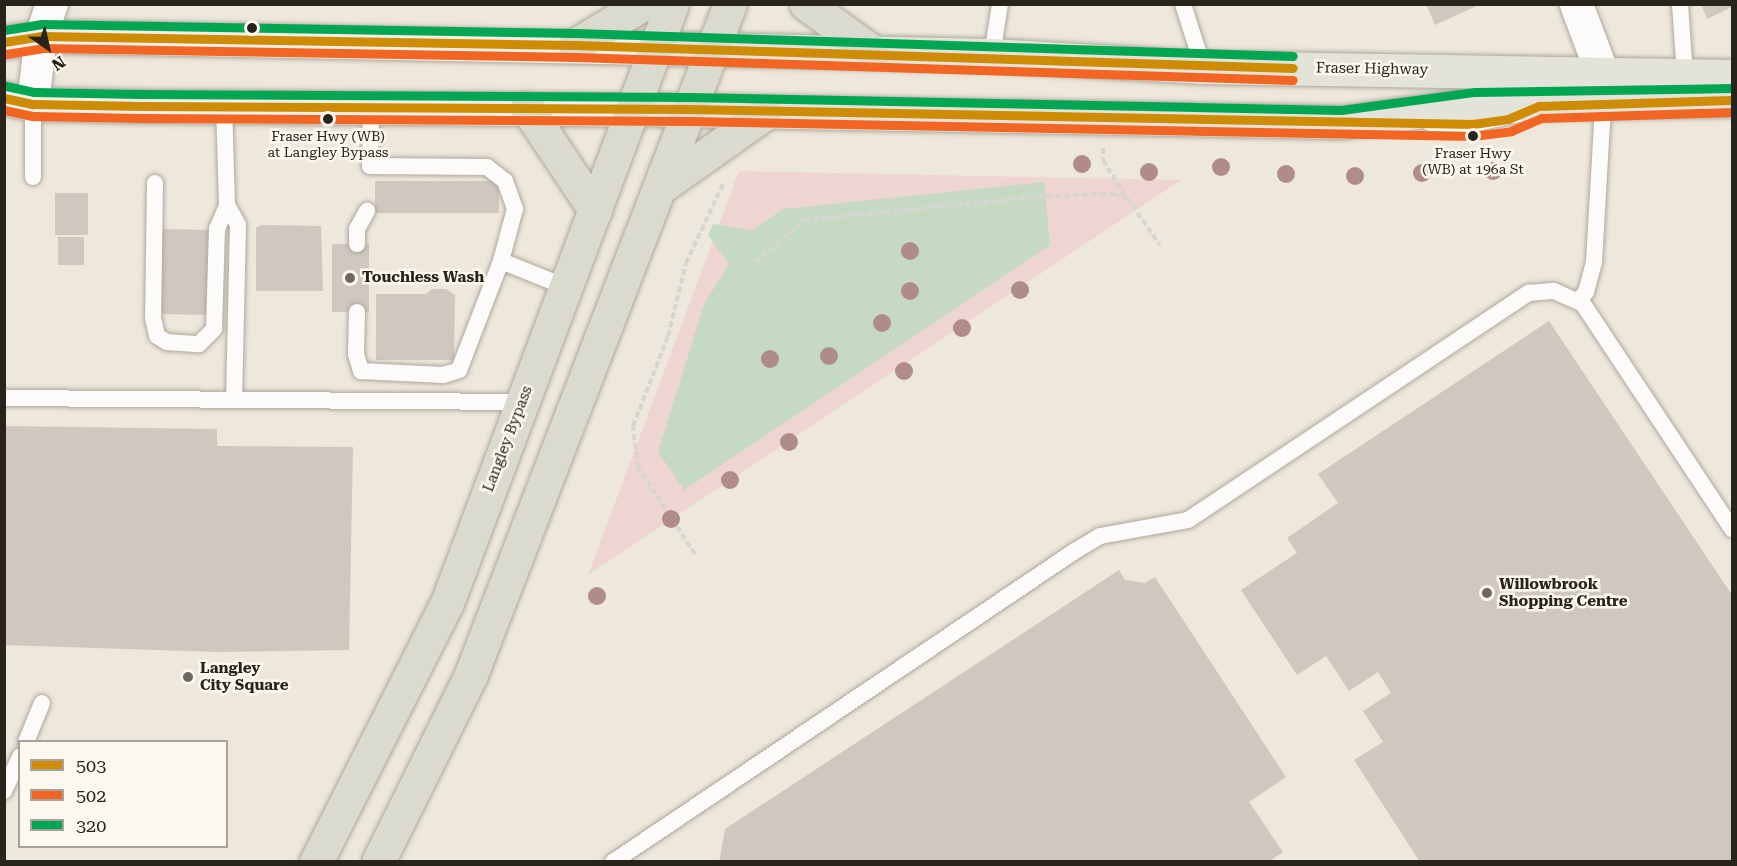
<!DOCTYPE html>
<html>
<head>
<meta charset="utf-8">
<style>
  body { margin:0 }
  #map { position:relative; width:1737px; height:866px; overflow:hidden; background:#eee7db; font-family:"Roboto Serif",serif }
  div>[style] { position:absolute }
  .green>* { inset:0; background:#efd5d1 }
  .water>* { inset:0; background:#c5d9c3 }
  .building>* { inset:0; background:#d0c7be; transform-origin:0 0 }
  .path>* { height:4px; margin-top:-2px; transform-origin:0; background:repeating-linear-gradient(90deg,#d7d5d1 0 6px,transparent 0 9px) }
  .roads { filter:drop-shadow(0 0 2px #ada89e) drop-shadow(0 0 2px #ada89e) }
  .service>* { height:16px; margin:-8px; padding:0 8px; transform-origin:8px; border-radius:8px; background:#fcfbfa }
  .minor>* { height:32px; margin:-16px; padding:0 16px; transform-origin:16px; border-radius:16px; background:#fcfbfa }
  .tertiary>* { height:33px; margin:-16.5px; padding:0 16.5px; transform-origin:16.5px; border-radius:16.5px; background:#fcfbfa }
  .secondary>* { height:33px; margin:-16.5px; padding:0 16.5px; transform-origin:16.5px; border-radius:16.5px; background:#f0efe9 }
  .primary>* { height:33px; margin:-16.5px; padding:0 16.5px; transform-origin:16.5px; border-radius:16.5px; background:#e3e3d9 }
  .trunk>* { height:33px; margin:-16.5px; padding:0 16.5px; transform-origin:16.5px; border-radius:16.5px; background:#dadbce }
  .bus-1>* { height:9px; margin:-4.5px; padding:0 4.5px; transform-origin:4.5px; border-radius:4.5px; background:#ce8c05 }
  .bus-2>* { height:9px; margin:-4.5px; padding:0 4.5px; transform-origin:4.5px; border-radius:4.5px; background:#f26522 }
  .bus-3>* { height:9px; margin:-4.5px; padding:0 4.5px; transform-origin:4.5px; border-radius:4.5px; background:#00a651 }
  .trees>* { width:18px; height:18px; margin:-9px; border-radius:50%; background:#af8c8a }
  .dots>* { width:16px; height:16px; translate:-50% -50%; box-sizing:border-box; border:3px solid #fdf8ef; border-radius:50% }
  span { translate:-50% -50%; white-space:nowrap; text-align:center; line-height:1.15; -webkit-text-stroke:5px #fdf8ef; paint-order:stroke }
  .bus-label { font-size:14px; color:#28241b }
  .street-label { font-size:15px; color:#28241b }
  .poi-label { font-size:15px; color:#28241b; font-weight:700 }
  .left { translate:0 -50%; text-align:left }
  .frame { position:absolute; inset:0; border:6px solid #28241b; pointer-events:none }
  .legend { position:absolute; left:18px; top:740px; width:210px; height:108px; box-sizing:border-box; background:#fdf8ef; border:2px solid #a8a39a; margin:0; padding:8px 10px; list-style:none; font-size:18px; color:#28241b }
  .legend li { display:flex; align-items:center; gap:12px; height:30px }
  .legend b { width:30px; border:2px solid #a8a39a }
  .north { position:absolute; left:18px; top:18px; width:60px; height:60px; -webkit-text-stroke:4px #fdf8ef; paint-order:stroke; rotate:146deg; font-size:16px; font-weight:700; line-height:24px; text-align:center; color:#28241b }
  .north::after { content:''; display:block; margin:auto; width:21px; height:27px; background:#28241b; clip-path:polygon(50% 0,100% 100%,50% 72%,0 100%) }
</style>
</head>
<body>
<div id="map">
  <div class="green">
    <div style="clip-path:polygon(739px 171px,1181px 180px,588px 575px)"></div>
  </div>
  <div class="water">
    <div style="clip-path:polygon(1044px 182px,1050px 245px,684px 490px,658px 452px,704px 304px,729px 264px,708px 235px,713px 224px,752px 230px,783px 209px)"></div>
  </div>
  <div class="building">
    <div style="clip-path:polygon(1426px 4px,1481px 4px,1435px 25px)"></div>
    <div style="clip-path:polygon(1701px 4px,1732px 4px,1732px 7px,1707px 19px)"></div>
    <div style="left:375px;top:181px;width:124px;height:32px"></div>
    <div style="left:55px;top:193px;width:33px;height:42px"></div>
    <div style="clip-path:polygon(261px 225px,321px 226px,323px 291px,256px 291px,256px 228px)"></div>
    <div style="left:160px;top:229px;width:53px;height:85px;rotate:1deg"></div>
    <div style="left:58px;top:237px;width:26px;height:28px"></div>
    <div style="left:332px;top:244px;width:37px;height:68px"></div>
    <div style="clip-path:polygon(432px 289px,446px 289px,455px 295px,454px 360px,376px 360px,376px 294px,426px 294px)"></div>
    <div style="clip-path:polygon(1549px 321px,1732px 595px,1732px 862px,1420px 862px,1354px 760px,1383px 742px,1363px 711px,1391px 693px,1378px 672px,1349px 691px,1326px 656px,1297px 675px,1241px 590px,1297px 553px,1287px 538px,1338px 503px,1318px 474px)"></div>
    <div style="clip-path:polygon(4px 426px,217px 429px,217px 446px,353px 447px,349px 650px,216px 652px,4px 645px)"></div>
    <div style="clip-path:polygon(1119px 570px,1125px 580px,1145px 583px,1155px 577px,1286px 777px,1249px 802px,1283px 852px,1268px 862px,719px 862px,725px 829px)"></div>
  </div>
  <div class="path">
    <div style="left:1103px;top:148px;width:12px;rotate:90deg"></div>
    <div style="left:1103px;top:160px;width:44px;rotate:58.1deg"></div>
    <div style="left:755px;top:262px;width:65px;rotate:-40.6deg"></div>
    <div style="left:804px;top:220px;width:243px;rotate:-5.7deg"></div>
    <div style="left:1046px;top:196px;width:67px;rotate:-1.7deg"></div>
    <div style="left:1113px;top:194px;width:15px;rotate:16deg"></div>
    <div style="left:1127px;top:198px;width:57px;rotate:54.9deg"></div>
    <div style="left:695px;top:554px;width:104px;rotate:-123.2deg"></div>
    <div style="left:638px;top:467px;width:41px;rotate:-97deg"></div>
    <div style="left:633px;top:426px;width:97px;rotate:-68.7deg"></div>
    <div style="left:668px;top:336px;width:75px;rotate:-76.1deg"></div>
    <div style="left:686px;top:263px;width:87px;rotate:-64.9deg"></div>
  </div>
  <div class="roads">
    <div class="service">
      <div style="left:1183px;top:4px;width:66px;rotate:72.4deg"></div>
      <div style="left:1680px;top:4px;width:72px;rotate:86deg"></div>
      <div style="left:992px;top:55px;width:52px;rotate:-81.1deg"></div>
      <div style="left:371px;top:106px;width:60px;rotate:91deg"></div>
      <div style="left:370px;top:166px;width:117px;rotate:0.5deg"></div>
      <div style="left:487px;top:167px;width:23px;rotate:38deg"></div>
      <div style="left:505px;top:181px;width:30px;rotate:70deg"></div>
      <div style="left:515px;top:209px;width:54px;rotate:105.1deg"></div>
      <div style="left:501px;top:261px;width:70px;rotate:21.8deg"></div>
      <div style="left:1430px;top:123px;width:43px;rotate:1.3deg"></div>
      <div style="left:1473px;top:124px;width:47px;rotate:-12.3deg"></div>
      <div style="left:33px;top:177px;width:73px;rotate:-90deg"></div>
      <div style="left:155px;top:183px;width:135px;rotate:90.8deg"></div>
      <div style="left:153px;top:318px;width:18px;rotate:77deg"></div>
      <div style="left:157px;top:336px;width:12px;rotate:31deg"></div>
      <div style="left:167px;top:342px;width:32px;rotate:4deg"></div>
      <div style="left:199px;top:344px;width:21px;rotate:-45deg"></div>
      <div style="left:214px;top:329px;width:100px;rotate:-88.3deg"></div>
      <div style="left:217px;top:229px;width:26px;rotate:-67deg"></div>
      <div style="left:227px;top:205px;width:99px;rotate:-91.7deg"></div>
      <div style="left:227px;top:205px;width:23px;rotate:61deg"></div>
      <div style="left:238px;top:225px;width:175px;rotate:91.3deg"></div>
      <div style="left:357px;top:244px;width:15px;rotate:-90deg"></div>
      <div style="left:357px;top:229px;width:21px;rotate:-61deg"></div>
      <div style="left:1578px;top:301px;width:12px;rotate:-48deg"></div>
      <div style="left:1586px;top:292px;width:31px;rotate:-75deg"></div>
      <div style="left:1594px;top:262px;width:157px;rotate:-86.7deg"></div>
      <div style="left:357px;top:312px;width:42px;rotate:91.4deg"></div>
      <div style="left:356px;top:354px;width:18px;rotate:74deg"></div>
      <div style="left:361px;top:371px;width:82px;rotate:2.8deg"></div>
      <div style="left:443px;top:375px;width:17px;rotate:-17deg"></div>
      <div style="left:459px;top:370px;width:117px;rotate:-68.9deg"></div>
      <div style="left:4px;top:398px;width:517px;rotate:0.44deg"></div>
      <div style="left:26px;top:742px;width:42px;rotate:-67.7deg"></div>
      <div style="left:4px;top:791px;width:38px;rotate:-65deg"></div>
      <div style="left:613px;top:862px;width:557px;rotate:-33.95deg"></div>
      <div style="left:1075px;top:551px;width:29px;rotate:-31deg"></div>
      <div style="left:1100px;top:536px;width:89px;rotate:-10.3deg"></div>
      <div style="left:1188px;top:520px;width:410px;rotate:-33.7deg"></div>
      <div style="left:1529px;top:293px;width:25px;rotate:-5deg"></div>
      <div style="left:1554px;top:291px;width:32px;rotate:24deg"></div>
      <div style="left:1583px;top:304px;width:270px;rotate:56.5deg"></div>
    </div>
    <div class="minor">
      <div style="left:33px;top:104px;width:68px;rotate:-83.3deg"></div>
      <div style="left:41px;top:36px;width:34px;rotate:-71deg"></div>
    </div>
    <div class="tertiary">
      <div style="left:1576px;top:4px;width:77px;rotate:69.4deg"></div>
      <div style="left:1603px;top:76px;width:24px;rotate:90deg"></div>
    </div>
    <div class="secondary">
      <div style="left:4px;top:42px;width:37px;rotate:-9deg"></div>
      <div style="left:41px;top:36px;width:613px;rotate:1.12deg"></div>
      <div style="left:4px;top:98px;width:30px;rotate:12deg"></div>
      <div style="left:33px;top:104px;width:108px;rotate:1.1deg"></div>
      <div style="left:141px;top:106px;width:491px;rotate:0.4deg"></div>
    </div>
    <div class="primary">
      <div style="left:654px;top:48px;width:338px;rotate:1.2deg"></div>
      <div style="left:992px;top:55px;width:211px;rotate:3.3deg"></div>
      <div style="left:1203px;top:67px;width:529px;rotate:0.97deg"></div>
      <div style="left:632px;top:109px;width:710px;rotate:1.05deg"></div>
      <div style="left:1342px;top:122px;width:134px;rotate:-7.7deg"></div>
      <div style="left:1475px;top:104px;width:257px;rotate:-0.9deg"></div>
    </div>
    <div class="trunk">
      <div style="left:806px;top:4px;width:82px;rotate:35.6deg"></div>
      <div style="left:575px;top:45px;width:79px;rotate:-31.1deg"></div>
      <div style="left:527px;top:108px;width:123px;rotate:56.3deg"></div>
      <div style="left:662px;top:186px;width:125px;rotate:-35.2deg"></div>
      <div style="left:316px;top:862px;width:290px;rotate:-63.2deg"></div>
      <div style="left:447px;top:603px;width:640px;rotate:-69.41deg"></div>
      <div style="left:378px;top:862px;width:207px;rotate:-63.6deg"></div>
      <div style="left:470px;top:677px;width:721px;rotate:-68.88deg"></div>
    </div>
  </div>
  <div class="bus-1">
    <div style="left:4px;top:42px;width:37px;rotate:-9deg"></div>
    <div style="left:41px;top:36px;width:534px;rotate:0.97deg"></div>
    <div style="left:575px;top:45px;width:718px;rotate:1.83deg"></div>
    <div style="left:4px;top:98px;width:30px;rotate:12deg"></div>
    <div style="left:33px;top:104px;width:108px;rotate:1.1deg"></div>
    <div style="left:141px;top:106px;width:548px;rotate:0.31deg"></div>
    <div style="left:689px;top:109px;width:784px;rotate:1.1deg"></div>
    <div style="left:1473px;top:124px;width:35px;rotate:-8deg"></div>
    <div style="left:1508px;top:119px;width:34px;rotate:-23deg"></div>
    <div style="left:1539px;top:106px;width:193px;rotate:-1.8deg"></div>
  </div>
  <div class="bus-2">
    <div style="left:6px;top:54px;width:36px;rotate:-9deg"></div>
    <div style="left:42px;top:48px;width:533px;rotate:0.97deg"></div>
    <div style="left:575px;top:57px;width:718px;rotate:1.83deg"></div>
    <div style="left:4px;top:110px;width:30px;rotate:12deg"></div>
    <div style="left:33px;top:116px;width:108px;rotate:1.1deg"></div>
    <div style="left:141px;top:118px;width:548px;rotate:0.31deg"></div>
    <div style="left:689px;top:121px;width:784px;rotate:1.1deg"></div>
    <div style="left:1473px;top:136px;width:38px;rotate:-7deg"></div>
    <div style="left:1511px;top:131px;width:34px;rotate:-23deg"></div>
    <div style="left:1542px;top:118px;width:190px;rotate:-1.8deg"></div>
  </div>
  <div class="bus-3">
    <div style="left:4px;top:30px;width:37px;rotate:-9deg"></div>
    <div style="left:41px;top:24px;width:534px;rotate:0.97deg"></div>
    <div style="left:575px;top:33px;width:718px;rotate:1.83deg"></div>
    <div style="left:6px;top:86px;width:29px;rotate:12deg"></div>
    <div style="left:34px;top:92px;width:107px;rotate:1.1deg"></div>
    <div style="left:141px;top:94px;width:548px;rotate:0.31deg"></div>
    <div style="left:689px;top:97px;width:652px;rotate:1.14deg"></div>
    <div style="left:1341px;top:110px;width:135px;rotate:-7.7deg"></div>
    <div style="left:1475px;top:92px;width:257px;rotate:-0.9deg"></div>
  </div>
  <div class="trees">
    <div style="left:1082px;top:164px"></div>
    <div style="left:1221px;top:167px"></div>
    <div style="left:1493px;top:171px"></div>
    <div style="left:1149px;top:172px"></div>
    <div style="left:1422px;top:173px"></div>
    <div style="left:1286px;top:174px"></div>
    <div style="left:1355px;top:176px"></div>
    <div style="left:910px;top:251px"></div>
    <div style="left:1020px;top:290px"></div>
    <div style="left:910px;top:291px"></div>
    <div style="left:882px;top:323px"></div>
    <div style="left:962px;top:328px"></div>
    <div style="left:829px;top:356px"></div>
    <div style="left:770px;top:359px"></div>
    <div style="left:904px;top:371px"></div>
    <div style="left:789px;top:442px"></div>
    <div style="left:730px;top:480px"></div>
    <div style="left:671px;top:519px"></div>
    <div style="left:597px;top:596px"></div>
  </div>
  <div class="dots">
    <div style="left:252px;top:28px;background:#28241b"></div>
    <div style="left:328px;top:119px;background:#28241b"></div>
    <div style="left:1473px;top:136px;background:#28241b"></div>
    <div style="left:350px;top:278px;background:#6d685e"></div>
    <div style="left:1487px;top:593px;background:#6d685e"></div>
    <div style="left:188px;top:677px;background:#6d685e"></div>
  </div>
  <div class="bus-label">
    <span style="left:328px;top:144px">Fraser Hwy (WB)<br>at Langley Bypass</span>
    <span style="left:1473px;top:161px">Fraser Hwy<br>(WB) at 196a St</span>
  </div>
  <div class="street-label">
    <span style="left:1372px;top:69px;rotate:1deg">Fraser Highway</span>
    <span style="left:508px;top:439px;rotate:-69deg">Langley Bypass</span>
  </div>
  <div class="poi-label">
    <span class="left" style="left:362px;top:278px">Touchless Wash</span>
    <span class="left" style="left:1499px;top:593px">Willowbrook<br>Shopping Centre</span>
    <span class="left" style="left:200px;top:677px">Langley<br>City Square</span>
  </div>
  <div class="frame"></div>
  <ul class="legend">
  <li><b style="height:8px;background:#ce8c05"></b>503</li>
  <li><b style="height:8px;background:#f26522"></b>502</li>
  <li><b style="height:8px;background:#00a651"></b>320</li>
  </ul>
  <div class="north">N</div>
</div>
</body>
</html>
